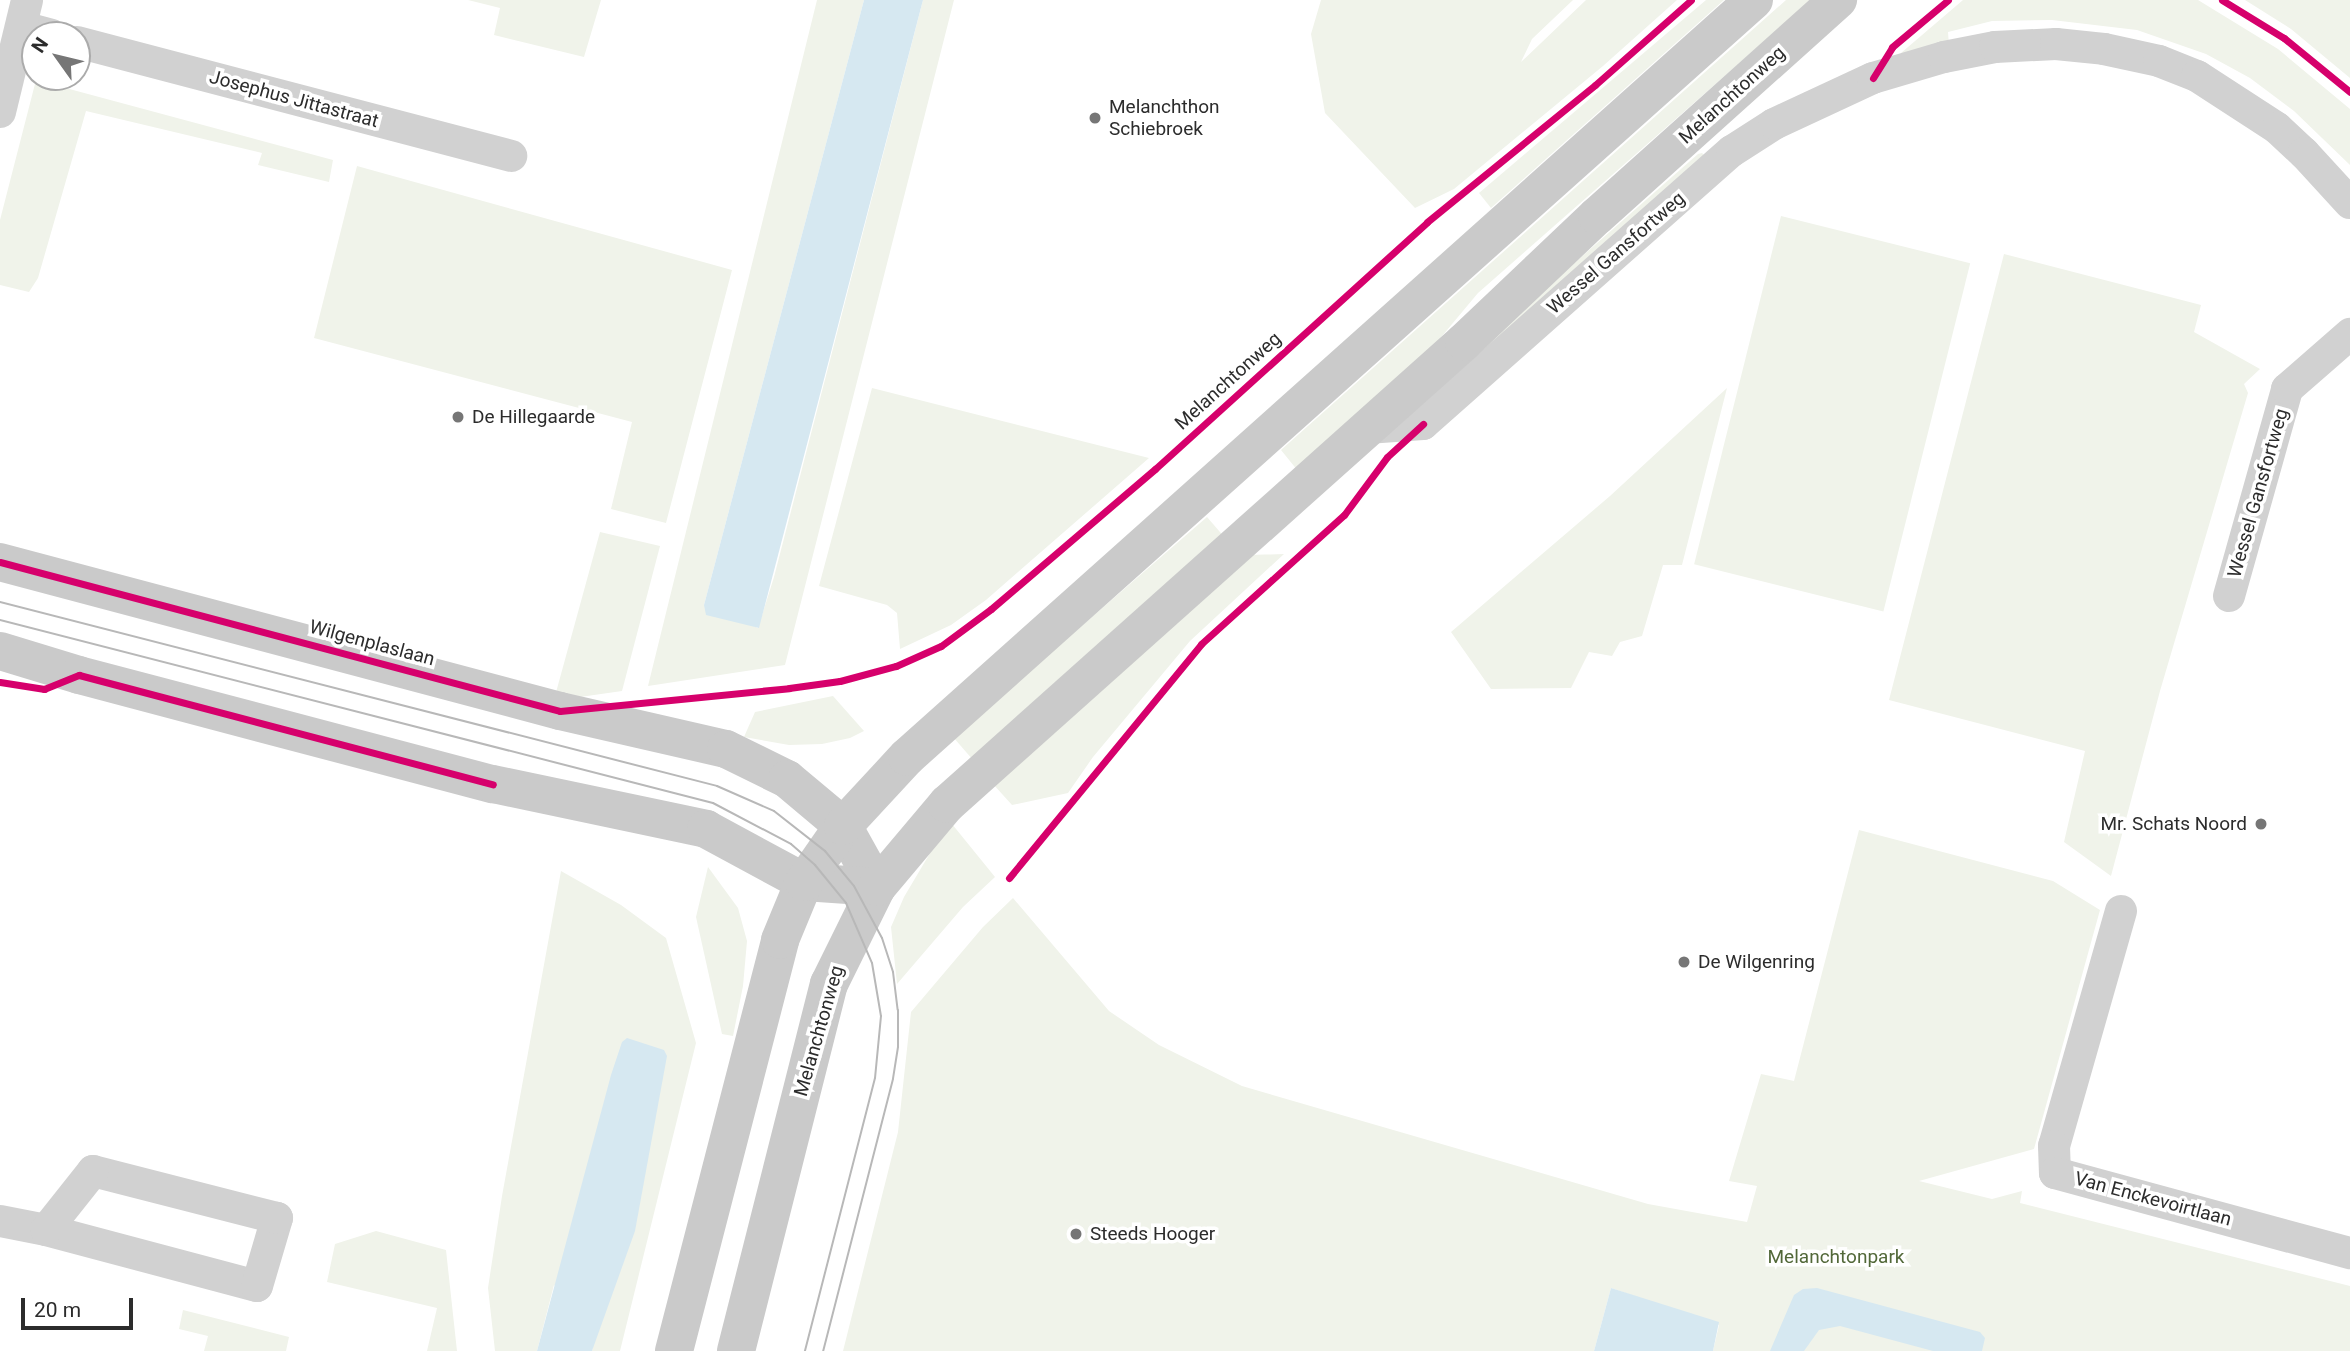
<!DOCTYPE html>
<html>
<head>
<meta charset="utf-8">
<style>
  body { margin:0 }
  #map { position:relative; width:2350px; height:1351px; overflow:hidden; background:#fff; font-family:Roboto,sans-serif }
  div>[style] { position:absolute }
  .green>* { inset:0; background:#f0f3ea; transform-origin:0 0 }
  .water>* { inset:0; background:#d6e8f1 }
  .street>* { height:32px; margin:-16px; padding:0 16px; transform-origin:16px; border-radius:16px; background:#d1d1d1 }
  .secondary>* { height:38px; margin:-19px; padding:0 19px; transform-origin:19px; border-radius:19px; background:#cacaca }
  .tram>* { height:2px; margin:-1px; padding:0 1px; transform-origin:1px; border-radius:1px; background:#b8b8b8 }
  .cycleway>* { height:7px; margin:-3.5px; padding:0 3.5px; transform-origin:3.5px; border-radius:3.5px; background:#d6006c }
  .dots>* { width:19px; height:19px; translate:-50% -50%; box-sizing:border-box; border:4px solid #fff; border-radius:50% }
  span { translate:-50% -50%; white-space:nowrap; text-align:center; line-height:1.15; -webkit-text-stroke:7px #fff; paint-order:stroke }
  .street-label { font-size:19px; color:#2c2c2c }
  .poi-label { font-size:19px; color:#2c2c2c }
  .left { translate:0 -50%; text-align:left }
  .right { translate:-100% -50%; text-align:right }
  .park-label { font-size:19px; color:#526839 }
  .north { position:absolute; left:21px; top:21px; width:70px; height:70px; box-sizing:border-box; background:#fff; border:2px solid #ababab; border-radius:50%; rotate:304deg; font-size:19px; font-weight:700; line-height:28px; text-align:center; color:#2c2c2c }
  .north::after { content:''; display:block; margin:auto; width:24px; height:32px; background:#767676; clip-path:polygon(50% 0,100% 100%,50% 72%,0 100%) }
  .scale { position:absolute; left:21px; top:1298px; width:112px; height:32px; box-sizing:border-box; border:4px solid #2c2c2c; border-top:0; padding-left:9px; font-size:21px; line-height:24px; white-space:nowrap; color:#2c2c2c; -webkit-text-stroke:5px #fff; paint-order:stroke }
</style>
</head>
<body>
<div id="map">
  <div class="green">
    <div style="clip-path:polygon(468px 0,601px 0,584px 57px,494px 35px,500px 8px)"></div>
    <div style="clip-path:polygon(817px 0,864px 0,704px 605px,758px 628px,774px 577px,923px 0,954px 0,785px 665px,648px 686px)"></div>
    <div style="clip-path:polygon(1321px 0,1573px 0,1532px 39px,1521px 62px,1586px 0,1677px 0,1603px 66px,1454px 189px,1415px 208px,1325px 113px,1311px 34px)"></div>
    <div style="clip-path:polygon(1706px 0,1724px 0,1491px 208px,1479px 193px)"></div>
    <div style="clip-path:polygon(1786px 0,1811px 0,1478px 293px,1427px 354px,1298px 471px,1281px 450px)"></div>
    <div style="clip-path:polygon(1963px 0,2198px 0,2278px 49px,2350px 109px,2350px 165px,2294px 111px,2250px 78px,2206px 54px,2137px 30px,2052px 20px,1992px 21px,1948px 32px,1949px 45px,1905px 58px,1901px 53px)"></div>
    <div style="clip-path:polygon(2245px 0,2350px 0,2350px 78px,2291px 29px)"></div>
    <div style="clip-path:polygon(36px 80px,333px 160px,329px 182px,258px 165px,262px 153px,86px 111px,38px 278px,29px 292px,0 285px,0 220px)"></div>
    <div style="clip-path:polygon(1702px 153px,1705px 156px,1433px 402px,1426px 394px,1698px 154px)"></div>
    <div style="clip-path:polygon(357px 166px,732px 270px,666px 523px,611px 509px,632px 422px,314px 338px)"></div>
    <div style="left:1781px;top:216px;width:195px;height:359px;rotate:14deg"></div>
    <div style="clip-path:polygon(2004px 254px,2201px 305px,2194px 332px,2260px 369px,2244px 384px,2248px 393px,2160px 691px,2111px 876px,2064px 842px,2085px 751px,1889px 700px)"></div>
    <div style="clip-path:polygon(872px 388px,1149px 458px,986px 600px,951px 625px,900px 649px,897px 613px,887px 605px,819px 586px)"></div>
    <div style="clip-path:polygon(1727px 388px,1682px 565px,1663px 565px,1642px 636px,1620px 642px,1612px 656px,1589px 652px,1571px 688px,1491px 689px,1451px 632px,1610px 496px)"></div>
    <div style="left:1207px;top:517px;width:28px;height:336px;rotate:49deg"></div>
    <div style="clip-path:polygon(600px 532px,660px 546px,622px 691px,566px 699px,555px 696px)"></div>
    <div style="clip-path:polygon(1284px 554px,1190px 641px,1093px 757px,1068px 793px,1012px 805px,993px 784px,1249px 555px)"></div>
    <div style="clip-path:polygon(833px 696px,864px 731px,850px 738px,822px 744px,789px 745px,744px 737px,755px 712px)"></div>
    <div style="clip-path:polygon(952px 824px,995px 877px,963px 907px,897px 984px,891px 927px,904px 897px,936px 843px)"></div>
    <div style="clip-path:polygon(1859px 830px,2053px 881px,2100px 910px,2034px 1149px,1919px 1181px,1992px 1199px,2022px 1191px,2020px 1203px,2350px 1286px,2350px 1351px,1713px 1351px,1719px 1325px,1611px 1288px,1594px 1351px,843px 1351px,898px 1132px,911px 1012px,983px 927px,1013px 898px,1109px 1011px,1159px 1045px,1242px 1086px,1648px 1204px,1747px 1222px,1757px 1186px,1729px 1181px,1761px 1074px,1794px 1081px)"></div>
    <div style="clip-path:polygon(708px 867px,738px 908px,747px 941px,743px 986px,733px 1036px,722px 1034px,696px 917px)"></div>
    <div style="clip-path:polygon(561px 871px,621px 905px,666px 938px,696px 1043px,620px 1351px,592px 1351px,598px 1328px,554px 1285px,537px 1351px,495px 1351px,488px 1288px,502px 1196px)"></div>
    <div style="clip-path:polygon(376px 1231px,446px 1250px,457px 1351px,427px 1351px,437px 1308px,327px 1282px,335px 1244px)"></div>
    <div style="clip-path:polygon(183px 1310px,289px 1337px,286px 1351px,204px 1351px,208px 1336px,179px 1329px)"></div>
  </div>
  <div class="water">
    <div style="clip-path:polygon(864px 0,923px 0,759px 628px,706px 615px,704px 605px)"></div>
    <div style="clip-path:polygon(627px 1038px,664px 1050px,667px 1056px,635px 1231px,592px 1351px,537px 1351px,611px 1075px,622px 1042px)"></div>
    <div style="clip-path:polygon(1611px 1288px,1719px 1322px,1713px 1351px,1594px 1351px)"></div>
    <div style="clip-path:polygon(1817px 1288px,1980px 1332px,1985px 1338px,1982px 1351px,1933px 1351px,1840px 1326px,1819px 1330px,1804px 1351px,1770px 1351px,1794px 1295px,1803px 1289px)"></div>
  </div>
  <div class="street">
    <div style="left:22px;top:27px;width:30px;rotate:15deg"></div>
    <div style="left:77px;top:42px;width:449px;rotate:14.7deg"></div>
    <div style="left:0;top:112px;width:115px;rotate:-76.4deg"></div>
    <div style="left:1367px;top:428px;width:56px;rotate:-4.1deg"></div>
    <div style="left:1423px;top:424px;width:412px;rotate:-41.5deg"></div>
    <div style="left:1732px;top:151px;width:50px;rotate:-32.7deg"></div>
    <div style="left:1774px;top:124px;width:109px;rotate:-24.9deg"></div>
    <div style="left:1873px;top:78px;width:74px;rotate:-16.5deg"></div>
    <div style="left:1944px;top:57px;width:52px;rotate:-11.1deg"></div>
    <div style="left:1995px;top:47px;width:61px;rotate:-2.8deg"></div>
    <div style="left:2056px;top:44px;width:48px;rotate:5.9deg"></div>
    <div style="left:2104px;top:49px;width:56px;rotate:12.3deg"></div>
    <div style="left:2159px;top:61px;width:41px;rotate:21.5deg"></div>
    <div style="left:2197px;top:76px;width:95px;rotate:33deg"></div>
    <div style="left:2277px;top:128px;width:37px;rotate:43deg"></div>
    <div style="left:2304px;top:153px;width:68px;rotate:47.4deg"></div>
    <div style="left:2229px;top:596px;width:215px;rotate:-74.3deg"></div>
    <div style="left:2287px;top:389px;width:84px;rotate:-41.1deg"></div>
    <div style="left:2121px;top:911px;width:244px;rotate:105.9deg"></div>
    <div style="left:2054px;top:1146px;width:27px;rotate:88deg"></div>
    <div style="left:2055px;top:1173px;width:306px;rotate:15.2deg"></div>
    <div style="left:0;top:1221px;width:47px;rotate:11.1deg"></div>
    <div style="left:46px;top:1230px;width:218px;rotate:14.9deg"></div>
    <div style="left:257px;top:1286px;width:71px;rotate:-73.6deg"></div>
    <div style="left:277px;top:1218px;width:190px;rotate:-165.7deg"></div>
    <div style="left:93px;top:1171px;width:75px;rotate:128.5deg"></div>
  </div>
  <div class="secondary">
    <div style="left:0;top:562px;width:579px;rotate:14.9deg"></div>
    <div style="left:560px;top:711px;width:170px;rotate:12.9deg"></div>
    <div style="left:726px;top:749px;width:68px;rotate:26.2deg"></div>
    <div style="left:787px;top:779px;width:73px;rotate:40deg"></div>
    <div style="left:843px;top:826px;width:70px;rotate:60.9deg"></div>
    <div style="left:0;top:651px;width:83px;rotate:16.9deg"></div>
    <div style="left:79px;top:675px;width:428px;rotate:14.8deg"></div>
    <div style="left:493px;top:784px;width:218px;rotate:11.9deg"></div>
    <div style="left:706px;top:829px;width:111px;rotate:28.4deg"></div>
    <div style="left:804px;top:882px;width:73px;rotate:3.9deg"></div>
    <div style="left:674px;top:1351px;width:424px;rotate:-75.5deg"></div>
    <div style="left:780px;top:940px;width:63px;rotate:-67.5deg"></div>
    <div style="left:804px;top:882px;width:68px;rotate:-55.1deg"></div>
    <div style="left:843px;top:826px;width:94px;rotate:-47.2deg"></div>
    <div style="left:907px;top:757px;width:1136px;rotate:-41.79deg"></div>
    <div style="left:736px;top:1351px;width:379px;rotate:-75.8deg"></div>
    <div style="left:829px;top:984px;width:108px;rotate:-63.7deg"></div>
    <div style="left:877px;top:887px;width:109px;rotate:-49.9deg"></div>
    <div style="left:947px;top:804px;width:693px;rotate:-41.78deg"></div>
    <div style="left:1464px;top:342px;width:183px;rotate:-43.5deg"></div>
    <div style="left:1597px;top:216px;width:324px;rotate:-41.9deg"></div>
  </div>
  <div class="tram">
    <div style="left:0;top:602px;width:740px;rotate:14.39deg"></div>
    <div style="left:717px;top:786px;width:62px;rotate:23.7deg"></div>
    <div style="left:774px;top:811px;width:65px;rotate:38.1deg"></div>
    <div style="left:825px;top:851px;width:45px;rotate:50.4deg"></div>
    <div style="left:854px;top:886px;width:59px;rotate:61.7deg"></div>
    <div style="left:882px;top:938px;width:36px;rotate:72deg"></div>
    <div style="left:893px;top:972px;width:38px;rotate:83deg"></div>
    <div style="left:898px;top:1010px;width:37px;rotate:90deg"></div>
    <div style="left:898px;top:1047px;width:32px;rotate:99deg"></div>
    <div style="left:893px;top:1079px;width:281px;rotate:104.4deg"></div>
    <div style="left:0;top:620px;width:736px;rotate:14.39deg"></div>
    <div style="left:713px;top:803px;width:88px;rotate:27.7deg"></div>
    <div style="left:791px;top:844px;width:32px;rotate:41deg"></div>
    <div style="left:815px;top:865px;width:49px;rotate:50.8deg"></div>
    <div style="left:846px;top:903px;width:65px;rotate:66.6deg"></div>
    <div style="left:872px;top:963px;width:54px;rotate:80.4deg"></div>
    <div style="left:881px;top:1016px;width:62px;rotate:95.5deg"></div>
    <div style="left:875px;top:1078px;width:282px;rotate:104.4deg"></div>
  </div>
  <div class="cycleway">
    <div style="left:2222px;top:0;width:73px;rotate:31.5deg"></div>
    <div style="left:2284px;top:38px;width:85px;rotate:39.3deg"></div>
    <div style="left:1873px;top:78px;width:36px;rotate:-58deg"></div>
    <div style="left:1892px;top:47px;width:73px;rotate:-40deg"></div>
    <div style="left:0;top:562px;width:579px;rotate:14.9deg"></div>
    <div style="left:560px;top:711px;width:230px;rotate:-5.7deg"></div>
    <div style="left:789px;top:688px;width:51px;rotate:-7.8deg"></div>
    <div style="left:840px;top:681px;width:58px;rotate:-15deg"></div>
    <div style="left:896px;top:666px;width:49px;rotate:-24deg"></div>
    <div style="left:941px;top:646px;width:62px;rotate:-36.5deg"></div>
    <div style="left:991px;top:609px;width:216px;rotate:-40.5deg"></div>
    <div style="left:1155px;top:469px;width:367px;rotate:-42.2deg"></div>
    <div style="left:1427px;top:222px;width:217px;rotate:-39.2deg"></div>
    <div style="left:1595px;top:85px;width:128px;rotate:-41.5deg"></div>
    <div style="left:0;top:682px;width:45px;rotate:9deg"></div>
    <div style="left:44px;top:689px;width:38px;rotate:-22deg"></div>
    <div style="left:79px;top:675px;width:428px;rotate:14.8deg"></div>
    <div style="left:1009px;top:878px;width:303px;rotate:-50.6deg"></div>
    <div style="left:1201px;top:644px;width:193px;rotate:-42.1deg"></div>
    <div style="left:1344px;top:515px;width:72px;rotate:-53.4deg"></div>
    <div style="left:1387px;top:457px;width:49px;rotate:-42.5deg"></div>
  </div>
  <div class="dots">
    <div style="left:1095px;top:118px;background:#767676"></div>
    <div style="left:458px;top:417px;background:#767676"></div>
    <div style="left:2261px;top:824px;background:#767676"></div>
    <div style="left:1684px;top:962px;background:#767676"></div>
    <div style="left:1076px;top:1234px;background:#767676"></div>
  </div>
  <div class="street-label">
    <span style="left:1732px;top:95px;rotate:-42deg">Melanchtonweg</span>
    <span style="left:294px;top:99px;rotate:15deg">Josephus Jittastraat</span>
    <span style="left:1616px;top:253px;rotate:-41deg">Wessel Gansfortweg</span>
    <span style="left:1228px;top:381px;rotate:-42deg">Melanchtonweg</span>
    <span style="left:2258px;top:493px;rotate:-74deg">Wessel Gansfortweg</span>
    <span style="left:372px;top:643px;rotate:15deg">Wilgenplaslaan</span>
    <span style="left:819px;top:1031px;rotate:-74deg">Melanchtonweg</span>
    <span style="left:2153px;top:1199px;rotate:15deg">Van Enckevoirtlaan</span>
  </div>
  <div class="poi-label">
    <span class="left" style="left:1109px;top:118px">Melanchthon<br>Schiebroek</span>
    <span class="left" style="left:472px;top:417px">De Hillegaarde</span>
    <span class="right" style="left:2247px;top:824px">Mr. Schats Noord</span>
    <span class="left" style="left:1698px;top:962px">De Wilgenring</span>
    <span class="left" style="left:1090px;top:1234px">Steeds Hooger</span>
  </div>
  <div class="park-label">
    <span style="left:1836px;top:1257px">Melanchtonpark</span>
  </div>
  <div class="north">N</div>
  <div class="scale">20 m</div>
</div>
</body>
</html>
